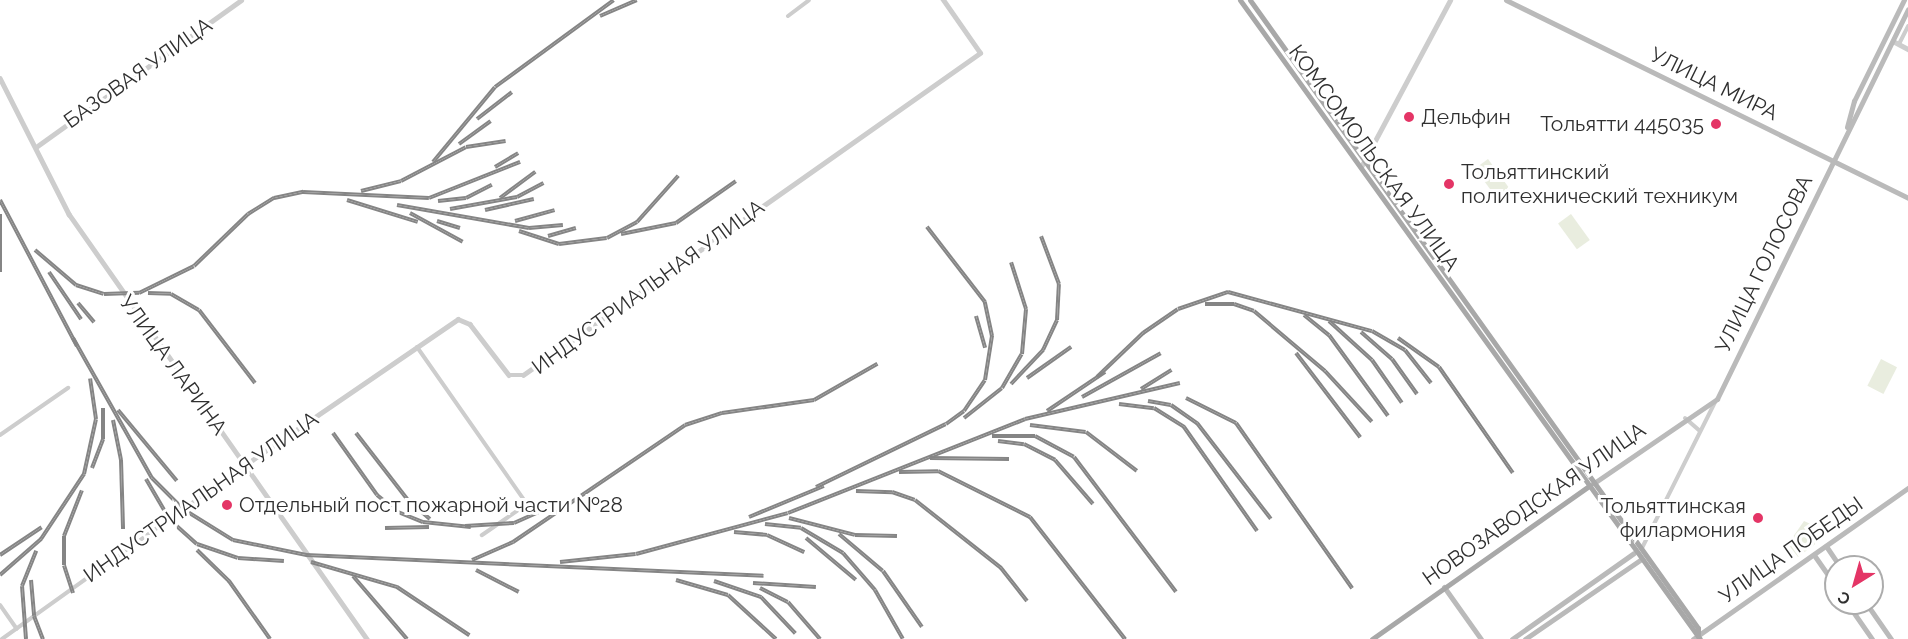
<!DOCTYPE html>
<html>
<head>
<meta charset="utf-8">
<style>
  body { margin:0 }
  #map { position:relative; width:1908px; height:639px; overflow:hidden; background:#fff; font-family:Raleway,sans-serif }
  div>[style] { position:absolute }
  .green>* { inset:0; background:#e9eddf; transform-origin:0 0 }
  .minor>* { height:4px; margin:-2px; padding:0 2px; transform-origin:2px; border-radius:2px; background:#cdcdcd }
  .tertiary>* { height:4.5px; margin:-2.25px; padding:0 2.25px; transform-origin:2.25px; border-radius:2.25px; background:#cdcdcd }
  .secondary>* { height:5px; margin:-2.5px; padding:0 2.5px; transform-origin:2.5px; border-radius:2.5px; background:#bababa }
  .primary>* { height:5px; margin:-2.5px; padding:0 2.5px; transform-origin:2.5px; border-radius:2.5px; background:#a8a8a8 }
  .rail>* { height:4px; margin-top:-2px; transform-origin:0; background:repeating-linear-gradient(90deg,#fff 0 4.5px,#858585 0 9px); box-sizing:border-box; border-block:2px solid #858585 }
  .dots>* { width:16px; height:16px; translate:-50% -50%; box-sizing:border-box; border:3px solid #fff; border-radius:50% }
  span { translate:-50% -50%; white-space:nowrap; text-align:center; line-height:1.15; -webkit-text-stroke:6px #fff; paint-order:stroke }
  .street-label { font-size:21px; color:#303030 }
  .poi-label { font-size:21px; color:#303030 }
  .left { translate:0 -50%; text-align:left }
  .right { translate:-100% -50%; text-align:right }
  .north { position:absolute; left:1824px; top:555px; width:60px; height:60px; box-sizing:border-box; background:#fff; border:2px solid #acacac; border-radius:50%; rotate:217deg; font-size:16px; font-weight:700; line-height:24px; text-align:center; color:#303030 }
  .north::after { content:''; display:block; margin:auto; width:21px; height:27px; background:#e43566; clip-path:polygon(50% 0,100% 100%,50% 72%,0 100%) }
</style>
</head>
<body>
<div id="map">
  <div class="green">
    <div style="left:1488px;top:159px;width:39px;height:16px;rotate:54deg"></div>
    <div style="left:1571px;top:214px;width:32px;height:16px;rotate:54deg"></div>
    <div style="left:1881px;top:359px;width:18px;height:30px;rotate:27deg"></div>
    <div style="clip-path:polygon(1804px 521px,1830px 533px,1798px 557px,1788px 544px)"></div>
  </div>
  <div class="minor">
    <div style="left:788px;top:16px;width:26px;rotate:-37deg"></div>
    <div style="left:1899px;top:44px;width:20px;rotate:-63deg"></div>
    <div style="left:417px;top:347px;width:192px;rotate:55deg"></div>
    <div style="left:527px;top:504px;width:55px;rotate:145.4deg"></div>
    <div style="left:1685px;top:418px;width:20px;rotate:41deg"></div>
    <div style="left:0;top:435px;width:83px;rotate:-34.7deg"></div>
    <div style="left:1642px;top:548px;width:163px;rotate:-63.4deg"></div>
    <div style="left:0;top:605px;width:29px;rotate:55deg"></div>
    <div style="left:2px;top:639px;width:299px;rotate:-35.6deg"></div>
  </div>
  <div class="tertiary">
    <div style="left:1893px;top:41px;width:17px;rotate:28deg"></div>
    <div style="left:0;top:78px;width:153px;rotate:63.1deg"></div>
    <div style="left:69px;top:214px;width:519px;rotate:54.96deg"></div>
    <div style="left:36px;top:147px;width:252px;rotate:-35.6deg"></div>
    <div style="left:1361px;top:167px;width:189px;rotate:-61.9deg"></div>
    <div style="left:245px;top:465px;width:258px;rotate:-34.4deg"></div>
    <div style="left:458px;top:319px;width:13px;rotate:23deg"></div>
    <div style="left:470px;top:324px;width:64px;rotate:52.6deg"></div>
    <div style="left:509px;top:375px;width:14px"></div>
    <div style="left:523px;top:375px;width:559px;rotate:-35.17deg"></div>
    <div style="left:980px;top:53px;width:65px;rotate:-124.9deg"></div>
  </div>
  <div class="secondary">
    <div style="left:1506px;top:0;width:448px;rotate:26.2deg"></div>
    <div style="left:1847px;top:127px;width:27px;rotate:-75deg"></div>
    <div style="left:1854px;top:101px;width:113px;rotate:-63.7deg"></div>
    <div style="left:1594px;top:483px;width:149px;rotate:-34.3deg"></div>
    <div style="left:1717px;top:399px;width:434px;rotate:-63.9deg"></div>
    <div style="left:1826px;top:546px;width:25px;rotate:56deg"></div>
    <div style="left:1814px;top:555px;width:39px;rotate:55deg"></div>
    <div style="left:1444px;top:587px;width:64px;rotate:54.6deg"></div>
    <div style="left:1847px;top:603px;width:44px;rotate:55.2deg"></div>
    <div style="left:1866px;top:603px;width:44px;rotate:55.2deg"></div>
    <div style="left:1512px;top:639px;width:149px;rotate:-35.2deg"></div>
    <div style="left:1525px;top:639px;width:140px;rotate:-34.5deg"></div>
    <div style="left:1693px;top:639px;width:263px;rotate:-35.1deg"></div>
  </div>
  <div class="primary">
    <div style="left:1240px;top:0;width:787px;rotate:54.25deg"></div>
    <div style="left:1250px;top:0;width:771px;rotate:54.5deg"></div>
    <div style="left:1698px;top:628px;width:8px;rotate:90deg"></div>
    <div style="left:1372px;top:639px;width:267px;rotate:-35.2deg"></div>
  </div>
  <div class="rail">
    <div style="left:600px;top:16px;width:40px;rotate:-23.4deg"></div>
    <div style="left:477px;top:119px;width:44px;rotate:-37.6deg"></div>
    <div style="left:459px;top:144px;width:39px;rotate:-36deg"></div>
    <div style="left:433px;top:162px;width:97px;rotate:-50.4deg"></div>
    <div style="left:495px;top:87px;width:147px;rotate:-36.2deg"></div>
    <div style="left:495px;top:167px;width:27px;rotate:-31deg"></div>
    <div style="left:361px;top:191px;width:41px;rotate:-14deg"></div>
    <div style="left:401px;top:181px;width:73px;rotate:-27.6deg"></div>
    <div style="left:466px;top:147px;width:40px;rotate:-8.5deg"></div>
    <div style="left:500px;top:198px;width:44px;rotate:-36.6deg"></div>
    <div style="left:0;top:200px;width:165px;rotate:62.2deg"></div>
    <div style="left:347px;top:200px;width:74px;rotate:17.2deg"></div>
    <div style="left:438px;top:201px;width:28px;rotate:-6deg"></div>
    <div style="left:466px;top:198px;width:29px;rotate:-27deg"></div>
    <div style="left:397px;top:205px;width:134px;rotate:9.9deg"></div>
    <div style="left:529px;top:228px;width:34px;rotate:-5deg"></div>
    <div style="left:450px;top:209px;width:68px;rotate:-10.2deg"></div>
    <div style="left:517px;top:197px;width:30px;rotate:-28deg"></div>
    <div style="left:485px;top:210px;width:50px;rotate:-12.7deg"></div>
    <div style="left:410px;top:213px;width:60px;rotate:28.7deg"></div>
    <div style="left:0;top:214px;width:58px;rotate:90deg"></div>
    <div style="left:437px;top:221px;width:24px;rotate:17deg"></div>
    <div style="left:515px;top:221px;width:41px;rotate:-15.4deg"></div>
    <div style="left:519px;top:231px;width:42px;rotate:18deg"></div>
    <div style="left:559px;top:244px;width:48px;rotate:-7.1deg"></div>
    <div style="left:607px;top:238px;width:34px;rotate:-28deg"></div>
    <div style="left:637px;top:222px;width:62px;rotate:-48.3deg"></div>
    <div style="left:621px;top:234px;width:56px;rotate:-11.3deg"></div>
    <div style="left:676px;top:223px;width:73px;rotate:-35deg"></div>
    <div style="left:548px;top:236px;width:29px;rotate:-16deg"></div>
    <div style="left:35px;top:250px;width:54px;rotate:40.5deg"></div>
    <div style="left:76px;top:285px;width:29px;rotate:18deg"></div>
    <div style="left:104px;top:294px;width:35px;rotate:-2deg"></div>
    <div style="left:139px;top:293px;width:61px;rotate:-26.1deg"></div>
    <div style="left:194px;top:266px;width:75px;rotate:-43.9deg"></div>
    <div style="left:248px;top:214px;width:31px;rotate:-32deg"></div>
    <div style="left:274px;top:198px;width:30px;rotate:-12deg"></div>
    <div style="left:303px;top:192px;width:126px;rotate:2.7deg"></div>
    <div style="left:429px;top:198px;width:98px;rotate:-21.6deg"></div>
    <div style="left:49px;top:272px;width:57px;rotate:55.8deg"></div>
    <div style="left:148px;top:293px;width:23px;rotate:2deg"></div>
    <div style="left:171px;top:294px;width:32px;rotate:30deg"></div>
    <div style="left:199px;top:310px;width:92px;rotate:52.5deg"></div>
    <div style="left:78px;top:303px;width:25px;rotate:50deg"></div>
    <div style="left:1205px;top:304px;width:29px"></div>
    <div style="left:1234px;top:304px;width:21px;rotate:19deg"></div>
    <div style="left:1254px;top:311px;width:93px;rotate:40.2deg"></div>
    <div style="left:1325px;top:371px;width:69px;rotate:47.3deg"></div>
    <div style="left:1304px;top:315px;width:32px;rotate:39deg"></div>
    <div style="left:1329px;top:335px;width:100px;rotate:53.9deg"></div>
    <div style="left:976px;top:316px;width:33px;rotate:74deg"></div>
    <div style="left:1329px;top:321px;width:58px;rotate:42.2deg"></div>
    <div style="left:1372px;top:360px;width:52px;rotate:55.1deg"></div>
    <div style="left:1361px;top:332px;width:41px;rotate:41.1deg"></div>
    <div style="left:1392px;top:359px;width:43px;rotate:54.5deg"></div>
    <div style="left:73px;top:338px;width:161px;rotate:60.6deg"></div>
    <div style="left:152px;top:478px;width:44px;rotate:45deg"></div>
    <div style="left:183px;top:509px;width:59px;rotate:31.8deg"></div>
    <div style="left:233px;top:540px;width:75px;rotate:11.6deg"></div>
    <div style="left:306px;top:555px;width:458px;rotate:2.6deg"></div>
    <div style="left:1398px;top:338px;width:50px;rotate:35.3deg"></div>
    <div style="left:1439px;top:367px;width:129px;rotate:55.1deg"></div>
    <div style="left:1296px;top:353px;width:106px;rotate:52.7deg"></div>
    <div style="left:1097px;top:377px;width:64px;rotate:-43.7deg"></div>
    <div style="left:1143px;top:333px;width:42px;rotate:-34.4deg"></div>
    <div style="left:1178px;top:309px;width:53px;rotate:-18.8deg"></div>
    <div style="left:1228px;top:292px;width:149px;rotate:15.2deg"></div>
    <div style="left:1372px;top:331px;width:38px;rotate:30deg"></div>
    <div style="left:1405px;top:350px;width:42px;rotate:51.8deg"></div>
    <div style="left:1027px;top:378px;width:54px;rotate:-35.2deg"></div>
    <div style="left:1011px;top:384px;width:47px;rotate:-46.7deg"></div>
    <div style="left:1043px;top:350px;width:33px;rotate:-65deg"></div>
    <div style="left:1057px;top:320px;width:36px;rotate:-87deg"></div>
    <div style="left:1059px;top:284px;width:51px;rotate:-110.6deg"></div>
    <div style="left:1141px;top:389px;width:36px;rotate:-32deg"></div>
    <div style="left:1082px;top:397px;width:90px;rotate:-29.1deg"></div>
    <div style="left:1186px;top:398px;width:56px;rotate:26.6deg"></div>
    <div style="left:1236px;top:423px;width:202px;rotate:54.9deg"></div>
    <div style="left:1148px;top:401px;width:23px;rotate:10deg"></div>
    <div style="left:1171px;top:405px;width:32px;rotate:35deg"></div>
    <div style="left:1197px;top:423px;width:121px;rotate:52.4deg"></div>
    <div style="left:1119px;top:404px;width:35px;rotate:7deg"></div>
    <div style="left:1154px;top:408px;width:36px;rotate:32deg"></div>
    <div style="left:1184px;top:427px;width:127px;rotate:54.9deg"></div>
    <div style="left:118px;top:410px;width:92px;rotate:50.3deg"></div>
    <div style="left:1047px;top:411px;width:70px;rotate:-33.9deg"></div>
    <div style="left:964px;top:418px;width:48px;rotate:-38.3deg"></div>
    <div style="left:1002px;top:388px;width:39px;rotate:-60deg"></div>
    <div style="left:1022px;top:354px;width:45px;rotate:-84.9deg"></div>
    <div style="left:1026px;top:309px;width:49px;rotate:-107.7deg"></div>
    <div style="left:113px;top:420px;width:41px;rotate:78.7deg"></div>
    <div style="left:121px;top:460px;width:69px;rotate:88.3deg"></div>
    <div style="left:1030px;top:425px;width:56px;rotate:7.1deg"></div>
    <div style="left:1086px;top:432px;width:64px;rotate:37.4deg"></div>
    <div style="left:333px;top:433px;width:76px;rotate:54.6deg"></div>
    <div style="left:377px;top:495px;width:27px;rotate:39deg"></div>
    <div style="left:398px;top:512px;width:27px;rotate:22deg"></div>
    <div style="left:423px;top:522px;width:48px;rotate:5.9deg"></div>
    <div style="left:356px;top:433px;width:85px;rotate:52.2deg"></div>
    <div style="left:408px;top:500px;width:29px;rotate:41deg"></div>
    <div style="left:992px;top:436px;width:43px"></div>
    <div style="left:1035px;top:436px;width:44px;rotate:28.3deg"></div>
    <div style="left:1074px;top:457px;width:169px;rotate:52.9deg"></div>
    <div style="left:998px;top:441px;width:26px;rotate:7deg"></div>
    <div style="left:1024px;top:444px;width:35px;rotate:27deg"></div>
    <div style="left:1055px;top:460px;width:58px;rotate:49.2deg"></div>
    <div style="left:930px;top:458px;width:79px;rotate:0.7deg"></div>
    <div style="left:92px;top:468px;width:31px;rotate:-69deg"></div>
    <div style="left:103px;top:439px;width:31px;rotate:-90deg"></div>
    <div style="left:899px;top:472px;width:39px;rotate:-1deg"></div>
    <div style="left:938px;top:471px;width:103px;rotate:26.6deg"></div>
    <div style="left:1030px;top:517px;width:155px;rotate:52.1deg"></div>
    <div style="left:146px;top:479px;width:48px;rotate:59.7deg"></div>
    <div style="left:170px;top:520px;width:36px;rotate:42deg"></div>
    <div style="left:197px;top:544px;width:43px;rotate:18.9deg"></div>
    <div style="left:238px;top:558px;width:46px;rotate:3.7deg"></div>
    <div style="left:816px;top:487px;width:144px;rotate:-25.9deg"></div>
    <div style="left:946px;top:424px;width:22px;rotate:-36deg"></div>
    <div style="left:964px;top:411px;width:37px;rotate:-56deg"></div>
    <div style="left:985px;top:380px;width:45px;rotate:-81deg"></div>
    <div style="left:992px;top:336px;width:35px;rotate:-102deg"></div>
    <div style="left:985px;top:302px;width:95px;rotate:-127.7deg"></div>
    <div style="left:856px;top:491px;width:36px;rotate:2deg"></div>
    <div style="left:892px;top:492px;width:24px;rotate:19deg"></div>
    <div style="left:915px;top:500px;width:110px;rotate:38.3deg"></div>
    <div style="left:1001px;top:568px;width:42px;rotate:51.8deg"></div>
    <div style="left:749px;top:517px;width:81px;rotate:-22.5deg"></div>
    <div style="left:789px;top:518px;width:68px;rotate:14.4deg"></div>
    <div style="left:855px;top:535px;width:42px;rotate:1.4deg"></div>
    <div style="left:765px;top:524px;width:36px;rotate:6deg"></div>
    <div style="left:801px;top:528px;width:49px;rotate:30.8deg"></div>
    <div style="left:843px;top:553px;width:49px;rotate:49.1deg"></div>
    <div style="left:875px;top:590px;width:56px;rotate:60.3deg"></div>
    <div style="left:465px;top:526px;width:49px;rotate:-3.5deg"></div>
    <div style="left:514px;top:523px;width:37px;rotate:-24deg"></div>
    <div style="left:385px;top:528px;width:44px;rotate:-1.3deg"></div>
    <div style="left:734px;top:532px;width:33px;rotate:5deg"></div>
    <div style="left:767px;top:535px;width:41px;rotate:24.7deg"></div>
    <div style="left:839px;top:534px;width:57px;rotate:40.1deg"></div>
    <div style="left:883px;top:571px;width:68px;rotate:55.1deg"></div>
    <div style="left:806px;top:538px;width:65px;rotate:40deg"></div>
    <div style="left:197px;top:550px;width:45px;rotate:44.1deg"></div>
    <div style="left:229px;top:581px;width:71px;rotate:54.7deg"></div>
    <div style="left:0;top:555px;width:50px;rotate:-33.7deg"></div>
    <div style="left:472px;top:560px;width:45px;rotate:-23.7deg"></div>
    <div style="left:513px;top:542px;width:208px;rotate:-34.2deg"></div>
    <div style="left:685px;top:425px;width:39px;rotate:-18deg"></div>
    <div style="left:722px;top:413px;width:93px;rotate:-8deg"></div>
    <div style="left:814px;top:400px;width:73px;rotate:-29.7deg"></div>
    <div style="left:311px;top:562px;width:90px;rotate:16.2deg"></div>
    <div style="left:397px;top:587px;width:87px;rotate:33.7deg"></div>
    <div style="left:560px;top:562px;width:76px;rotate:-6deg"></div>
    <div style="left:636px;top:554px;width:157px;rotate:-15.1deg"></div>
    <div style="left:788px;top:513px;width:255px;rotate:-21.6deg"></div>
    <div style="left:1025px;top:419px;width:159px;rotate:-13.1deg"></div>
    <div style="left:476px;top:570px;width:48px;rotate:27.1deg"></div>
    <div style="left:0;top:575px;width:55px;rotate:-41.3deg"></div>
    <div style="left:41px;top:539px;width:78px;rotate:-56.5deg"></div>
    <div style="left:84px;top:474px;width:56px;rotate:-77.7deg"></div>
    <div style="left:96px;top:419px;width:41px;rotate:-98.3deg"></div>
    <div style="left:353px;top:576px;width:83px;rotate:49.4deg"></div>
    <div style="left:31px;top:580px;width:36px;rotate:85deg"></div>
    <div style="left:34px;top:616px;width:25px;rotate:69deg"></div>
    <div style="left:676px;top:580px;width:54px;rotate:16.1deg"></div>
    <div style="left:728px;top:595px;width:65px;rotate:42.5deg"></div>
    <div style="left:714px;top:581px;width:50px;rotate:18.8deg"></div>
    <div style="left:761px;top:597px;width:50px;rotate:46.6deg"></div>
    <div style="left:753px;top:583px;width:63px;rotate:3.6deg"></div>
    <div style="left:760px;top:588px;width:31px;rotate:27deg"></div>
    <div style="left:788px;top:602px;width:49px;rotate:49.1deg"></div>
    <div style="left:73px;top:593px;width:29px;rotate:-108deg"></div>
    <div style="left:64px;top:565px;width:29px;rotate:-90deg"></div>
    <div style="left:64px;top:536px;width:49px;rotate:-68.6deg"></div>
    <div style="left:26px;top:639px;width:53px;rotate:-94.3deg"></div>
    <div style="left:22px;top:586px;width:38px;rotate:-68deg"></div>
  </div>
  <div class="dots">
    <div style="left:1409px;top:117px;background:#e43566"></div>
    <div style="left:1716px;top:124px;background:#e43566"></div>
    <div style="left:1449px;top:184px;background:#e43566"></div>
    <div style="left:227px;top:505px;background:#e43566"></div>
    <div style="left:1758px;top:518px;background:#e43566"></div>
  </div>
  <div class="street-label">
    <span style="left:138px;top:73px;rotate:-35deg">БАЗОВАЯ УЛИЦА</span>
    <span style="left:1714px;top:84px;rotate:26deg">УЛИЦА МИРА</span>
    <span style="left:1374px;top:158px;rotate:54deg">КОМСОМОЛЬСКАЯ УЛИЦА</span>
    <span style="left:1764px;top:264px;rotate:-64deg">УЛИЦА ГОЛОСОВА</span>
    <span style="left:648px;top:287px;rotate:-36deg">ИНДУСТРИАЛЬНАЯ УЛИЦА</span>
    <span style="left:173px;top:365px;rotate:54deg">УЛИЦА ЛАРИНА</span>
    <span style="left:201px;top:497px;rotate:-35deg">ИНДУСТРИАЛЬНАЯ УЛИЦА</span>
    <span style="left:1534px;top:504px;rotate:-35deg">НОВОЗАВОДСКАЯ УЛИЦА</span>
    <span style="left:1791px;top:550px;rotate:-35deg">УЛИЦА ПОБЕДЫ</span>
  </div>
  <div class="poi-label">
    <span class="left" style="left:1421px;top:117px">Дельфин</span>
    <span class="right" style="left:1704px;top:124px">Тольятти 445035</span>
    <span class="left" style="left:1461px;top:184px">Тольяттинский<br>политехнический техникум</span>
    <span class="left" style="left:239px;top:505px">Отдельный пост пожарной части №28</span>
    <span class="right" style="left:1746px;top:518px">Тольяттинская<br>филармония</span>
  </div>
  <div class="north">С</div>
</div>
</body>
</html>
